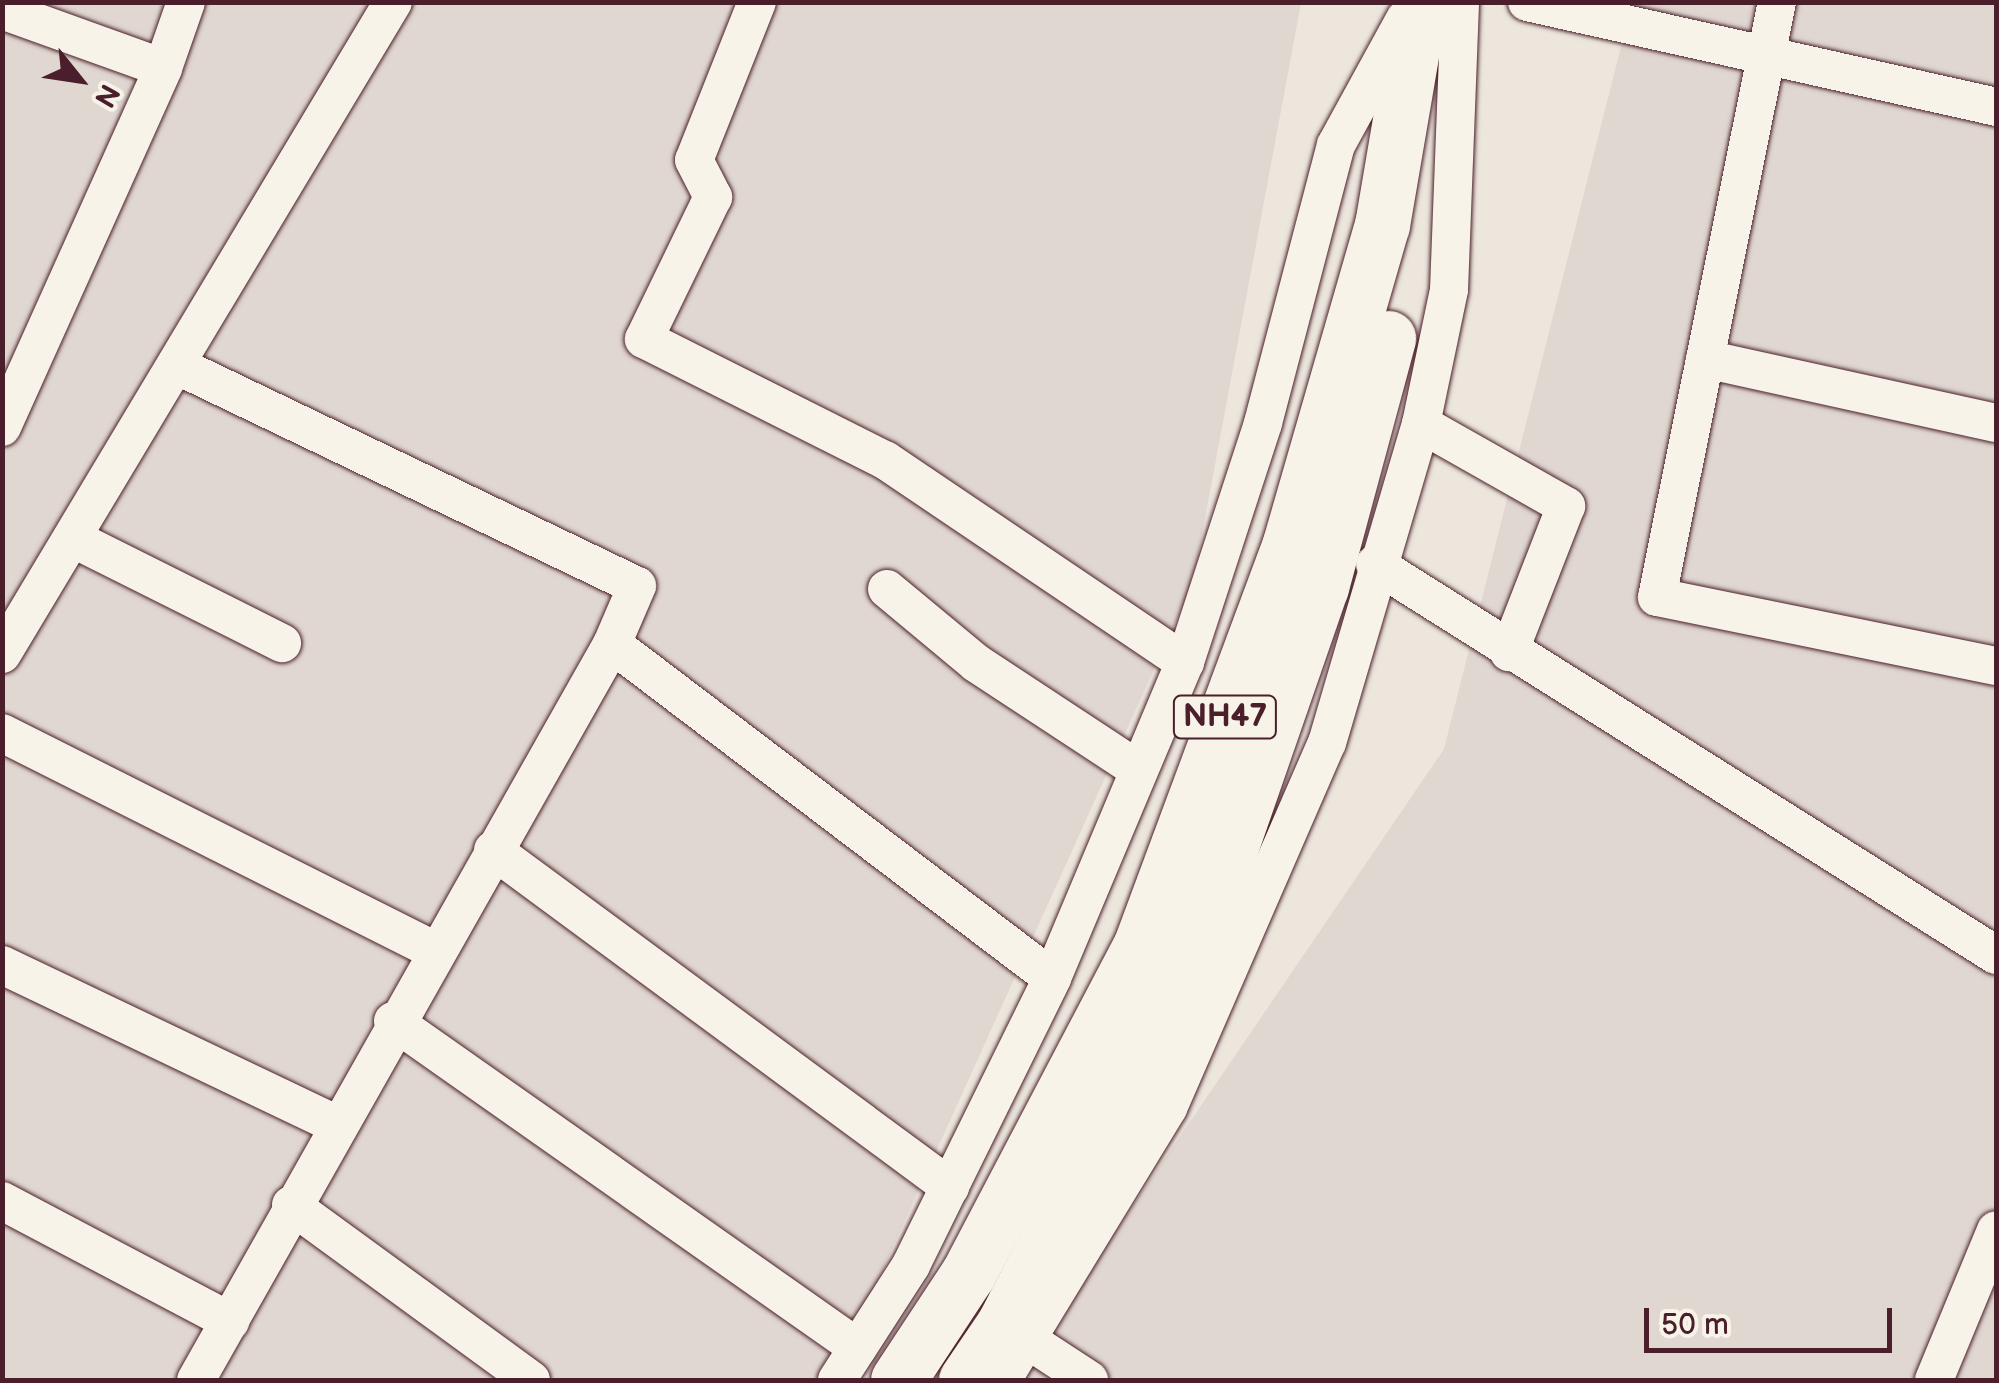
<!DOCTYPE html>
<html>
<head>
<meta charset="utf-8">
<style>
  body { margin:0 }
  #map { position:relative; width:1999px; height:1383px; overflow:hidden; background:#ece6dd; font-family:"Balsamiq Sans",sans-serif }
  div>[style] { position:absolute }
  .built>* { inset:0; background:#e0d7d0 }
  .roads { filter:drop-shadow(0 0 2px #4a1f2b) drop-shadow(0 0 2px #4a1f2b) }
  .minor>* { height:38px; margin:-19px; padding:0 19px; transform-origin:19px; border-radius:19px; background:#f7f3e8 }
  .highway>* { height:55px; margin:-27.5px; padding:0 27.5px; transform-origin:27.5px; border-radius:27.5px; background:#f7f3e8 }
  span { translate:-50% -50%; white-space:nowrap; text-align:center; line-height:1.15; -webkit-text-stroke:9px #f7f3e8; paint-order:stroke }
  .shield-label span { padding:2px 8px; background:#f7f3e8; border:2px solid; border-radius:8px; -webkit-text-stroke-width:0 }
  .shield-label { font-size:32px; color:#4a1f2b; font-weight:700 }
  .frame { position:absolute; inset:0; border:5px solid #4a1f2b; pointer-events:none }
  .north { position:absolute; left:30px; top:30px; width:100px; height:100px; -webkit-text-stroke:8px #f7f3e8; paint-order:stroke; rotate:120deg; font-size:28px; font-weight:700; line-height:40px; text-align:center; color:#4a1f2b }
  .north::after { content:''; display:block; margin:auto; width:35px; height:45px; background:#4a1f2b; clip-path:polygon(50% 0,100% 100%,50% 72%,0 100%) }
  .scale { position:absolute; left:1644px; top:1308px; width:248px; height:45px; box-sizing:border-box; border:5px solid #4a1f2b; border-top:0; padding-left:12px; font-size:30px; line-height:35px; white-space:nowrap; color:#4a1f2b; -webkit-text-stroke:8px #f7f3e8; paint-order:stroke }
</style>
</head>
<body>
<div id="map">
  <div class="built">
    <div style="clip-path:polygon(3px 3px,1301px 3px,1193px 583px,859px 1322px,818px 1380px,3px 1380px)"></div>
    <div style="clip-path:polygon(1632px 3px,1996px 3px,1996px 1380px,1014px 1380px,1444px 749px)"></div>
  </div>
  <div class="roads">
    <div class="minor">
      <div style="left:757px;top:2px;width:170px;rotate:111.7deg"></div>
      <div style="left:694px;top:160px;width:42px;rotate:62.8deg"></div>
      <div style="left:713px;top:197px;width:158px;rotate:115.9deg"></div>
      <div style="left:644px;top:339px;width:270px;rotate:26.7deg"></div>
      <div style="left:885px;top:460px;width:362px;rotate:34deg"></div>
      <div style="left:1527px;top:2px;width:481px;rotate:12.6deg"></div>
      <div style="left:1777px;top:2px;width:607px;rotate:101.4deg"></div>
      <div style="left:1657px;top:597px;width:346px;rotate:11.5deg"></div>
      <div style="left:2px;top:10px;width:171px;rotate:19.8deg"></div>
      <div style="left:163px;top:68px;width:70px;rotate:-70.8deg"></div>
      <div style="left:1705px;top:359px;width:298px;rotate:12.4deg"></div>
      <div style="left:176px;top:365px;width:511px;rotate:25.61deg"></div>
      <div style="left:637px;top:586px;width:63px;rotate:113.3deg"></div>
      <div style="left:1421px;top:424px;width:167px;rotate:29.5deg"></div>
      <div style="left:1566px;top:506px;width:157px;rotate:111.3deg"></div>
      <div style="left:2px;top:427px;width:393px;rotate:-65.8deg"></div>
      <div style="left:72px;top:538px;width:235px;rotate:26.6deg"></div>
      <div style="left:1375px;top:564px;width:734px;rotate:32.2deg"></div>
      <div style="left:887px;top:589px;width:116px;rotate:39.7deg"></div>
      <div style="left:976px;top:663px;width:195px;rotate:33.3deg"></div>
      <div style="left:2px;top:654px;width:760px;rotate:-59.05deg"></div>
      <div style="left:2px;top:733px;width:483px;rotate:26.7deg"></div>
      <div style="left:493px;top:850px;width:568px;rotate:36.41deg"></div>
      <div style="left:2px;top:965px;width:367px;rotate:25.5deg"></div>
      <div style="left:393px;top:1021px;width:568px;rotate:35.12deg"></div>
      <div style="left:2px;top:1201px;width:258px;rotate:27.8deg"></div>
      <div style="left:291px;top:1205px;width:297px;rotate:36.1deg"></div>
      <div style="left:1008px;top:1327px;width:97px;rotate:33.2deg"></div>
      <div style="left:196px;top:1380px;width:845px;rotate:-60.52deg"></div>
      <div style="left:612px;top:644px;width:552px;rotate:37.2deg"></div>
      <div style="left:837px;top:1380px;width:137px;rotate:-57.2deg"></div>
      <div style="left:911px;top:1265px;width:320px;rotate:-63.8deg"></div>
      <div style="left:1052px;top:978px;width:343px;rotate:-67.2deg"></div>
      <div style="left:1185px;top:662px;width:251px;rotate:-71.9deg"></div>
      <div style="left:1263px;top:423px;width:287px;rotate:-75.3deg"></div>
      <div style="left:1336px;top:145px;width:144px;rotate:-61.3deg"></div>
      <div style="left:1002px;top:1380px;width:319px;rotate:-58.6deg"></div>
      <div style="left:1168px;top:1108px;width:398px;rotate:-66.5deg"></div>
      <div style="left:1327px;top:743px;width:333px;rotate:-73.6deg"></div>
      <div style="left:1421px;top:424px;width:137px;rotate:-78.2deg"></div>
      <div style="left:1449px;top:290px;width:288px;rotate:-87.8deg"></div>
      <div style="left:1934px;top:1380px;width:162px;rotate:-67.5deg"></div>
    </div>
    <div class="highway">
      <div style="left:898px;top:1380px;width:127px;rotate:-56.6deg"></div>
      <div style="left:968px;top:1274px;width:373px;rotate:-62.3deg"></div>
      <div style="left:1141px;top:944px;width:428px;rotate:-69.6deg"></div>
      <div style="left:1290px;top:543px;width:331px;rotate:-73.9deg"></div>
      <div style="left:1382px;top:225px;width:226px;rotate:-80.3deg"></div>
      <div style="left:966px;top:1380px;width:68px;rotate:-55.8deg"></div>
      <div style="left:1004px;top:1324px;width:411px;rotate:-62.7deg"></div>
      <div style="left:1192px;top:959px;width:394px;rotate:-70.9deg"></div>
      <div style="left:1321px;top:587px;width:258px;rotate:-74.9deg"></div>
    </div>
  </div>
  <div class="shield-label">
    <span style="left:1225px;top:717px">NH47</span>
  </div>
  <div class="frame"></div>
  <div class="north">N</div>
  <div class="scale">50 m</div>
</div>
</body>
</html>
